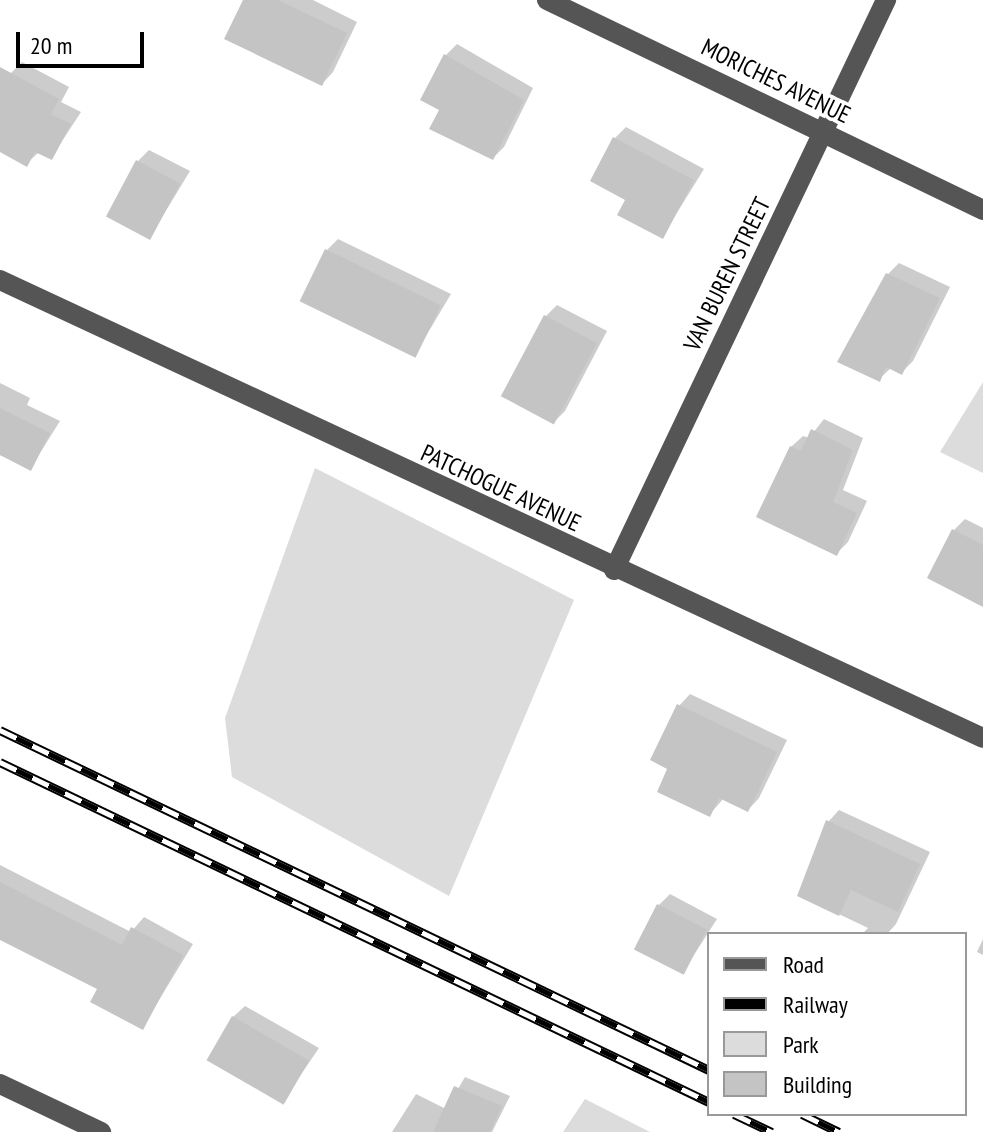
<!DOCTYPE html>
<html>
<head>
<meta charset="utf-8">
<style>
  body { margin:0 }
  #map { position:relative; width:983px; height:1132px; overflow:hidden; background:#fff; font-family:"PT Sans Narrow",sans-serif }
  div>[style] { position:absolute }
  .green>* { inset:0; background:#dcdcdc }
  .shadow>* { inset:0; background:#0003 }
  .building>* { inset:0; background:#c4c4c4; transform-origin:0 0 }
  .minor>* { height:20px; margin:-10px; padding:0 10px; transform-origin:10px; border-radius:10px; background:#555 }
  .rail>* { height:9px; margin-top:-4.5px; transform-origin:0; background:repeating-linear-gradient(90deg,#fff 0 18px,#000 0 36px); box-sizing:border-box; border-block:2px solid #000 }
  span { translate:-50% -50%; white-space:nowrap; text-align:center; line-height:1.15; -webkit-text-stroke:7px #fff; paint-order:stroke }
  .street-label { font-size:24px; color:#000 }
  .legend { position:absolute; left:707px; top:932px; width:260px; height:184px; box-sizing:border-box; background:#fff; border:2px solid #999; margin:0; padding:10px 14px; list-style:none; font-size:24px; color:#000 }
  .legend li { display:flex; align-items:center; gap:16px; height:40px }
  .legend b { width:40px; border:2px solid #999 }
  .scale { position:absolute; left:16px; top:32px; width:128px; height:36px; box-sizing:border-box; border:4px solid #000; border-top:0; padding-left:10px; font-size:24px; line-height:28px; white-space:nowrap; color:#000; -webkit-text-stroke:6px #fff; paint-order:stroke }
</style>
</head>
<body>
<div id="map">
  <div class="green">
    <div style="clip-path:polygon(983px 382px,983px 473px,940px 452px)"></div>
    <div style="clip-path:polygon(315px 468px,574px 600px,449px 896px,232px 777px,225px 718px)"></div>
    <div style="clip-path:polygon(585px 1099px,650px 1132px,563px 1132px)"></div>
  </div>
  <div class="shadow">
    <div style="clip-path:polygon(245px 0,313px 0,357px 22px,333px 72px,322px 84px)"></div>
    <div style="clip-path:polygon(457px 44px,533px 88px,504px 147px,493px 158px,441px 109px,445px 56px)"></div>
    <div style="clip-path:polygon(22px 62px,69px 87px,61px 102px,81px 112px,51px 158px,38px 153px,26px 164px,0 150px,0 73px,11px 73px)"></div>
    <div style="clip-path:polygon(626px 127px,704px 169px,662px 237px,628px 199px,615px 138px)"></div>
    <div style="clip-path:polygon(149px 150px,190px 171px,150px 237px,138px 161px)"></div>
    <div style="clip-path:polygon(338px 239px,451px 294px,417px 351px,327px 250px)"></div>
    <div style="clip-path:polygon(899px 263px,950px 287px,913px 361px,902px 372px,891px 368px,879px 379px,888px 274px)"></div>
    <div style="clip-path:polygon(557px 305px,607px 331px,565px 411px,554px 422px,503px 396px,546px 316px)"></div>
    <div style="clip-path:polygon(0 383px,30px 398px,27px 405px,60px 421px,30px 469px,0 455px)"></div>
    <div style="clip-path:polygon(824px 419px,863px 438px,843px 490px,867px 501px,848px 542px,837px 553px,791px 447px,803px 436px,809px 438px)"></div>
    <div style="clip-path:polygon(965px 519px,983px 528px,983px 604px,954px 530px)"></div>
    <div style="clip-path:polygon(690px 694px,787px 740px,759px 798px,748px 810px,724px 798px,710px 814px,670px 768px,679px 706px)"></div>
    <div style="clip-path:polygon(839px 810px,930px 852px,896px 924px,887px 934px,862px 934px,868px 928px,799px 895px,828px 822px)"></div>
    <div style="clip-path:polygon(0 865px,131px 932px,144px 917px,193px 944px,142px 1028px,100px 989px,0 938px)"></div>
    <div style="clip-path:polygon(670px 894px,717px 919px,683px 972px,658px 906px)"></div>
    <div style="clip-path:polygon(983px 939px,983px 955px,977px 952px)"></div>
    <div style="clip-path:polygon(245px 1006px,319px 1048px,283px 1101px,233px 1017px)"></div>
    <div style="clip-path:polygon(465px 1077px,510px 1096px,492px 1132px,392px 1132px,416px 1094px,446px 1109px)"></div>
  </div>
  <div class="building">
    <div style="clip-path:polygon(243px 0,278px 0,347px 33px,322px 86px,224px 39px)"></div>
    <div style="clip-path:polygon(444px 54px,524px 100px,493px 160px,429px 129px,439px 110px,420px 100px)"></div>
    <div style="clip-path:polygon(0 67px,59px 99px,51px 114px,71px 124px,52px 160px,35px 152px,27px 167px,0 152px)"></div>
    <div style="clip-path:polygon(613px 137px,694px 180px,663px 239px,617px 215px,625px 200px,590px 181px)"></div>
    <div style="left:136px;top:160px;width:50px;height:64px;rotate:28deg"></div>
    <div style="left:325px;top:249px;width:129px;height:58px;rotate:26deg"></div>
    <div style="clip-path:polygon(886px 273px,940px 298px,902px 375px,886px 367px,880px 382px,837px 362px)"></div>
    <div style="left:544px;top:315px;width:60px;height:92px;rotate:28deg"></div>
    <div style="clip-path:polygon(0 408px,50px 433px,31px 471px,0 455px)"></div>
    <div style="clip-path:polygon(811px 429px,853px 450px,833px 502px,857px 513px,837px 556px,756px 517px,790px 446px,801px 451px)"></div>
    <div style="clip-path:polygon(952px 529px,983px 545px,983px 607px,927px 578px)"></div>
    <div style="clip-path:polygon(677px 704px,777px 752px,748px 812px,719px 798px,710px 817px,657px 792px,667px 769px,650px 760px)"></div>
    <div style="clip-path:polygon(826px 820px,920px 864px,898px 912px,851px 890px,839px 916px,797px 896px)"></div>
    <div style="clip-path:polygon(0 882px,122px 945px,131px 927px,183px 955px,143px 1030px,90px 1002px,97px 989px,0 940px)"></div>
    <div style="left:657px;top:904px;width:56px;height:51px;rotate:27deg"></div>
    <div style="left:232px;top:1016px;width:89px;height:51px;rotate:30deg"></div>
    <div style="clip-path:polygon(454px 1086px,502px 1106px,490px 1132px,433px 1132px)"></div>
  </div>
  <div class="minor">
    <div style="left:547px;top:0;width:484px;rotate:25.7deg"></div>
    <div style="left:0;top:280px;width:1084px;rotate:24.98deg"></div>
    <div style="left:614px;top:570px;width:632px;rotate:-64.49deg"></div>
    <div style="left:0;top:1084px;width:112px;rotate:25.4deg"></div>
  </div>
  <div class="rail">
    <div style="left:0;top:730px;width:786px;rotate:25.62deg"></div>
    <div style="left:0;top:762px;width:786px;rotate:25.62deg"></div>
    <div style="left:734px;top:1114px;width:42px;rotate:25.3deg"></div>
    <div style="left:802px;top:1114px;width:41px;rotate:25.9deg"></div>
  </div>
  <div class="street-label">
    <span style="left:776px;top:81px;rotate:26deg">MORICHES AVENUE</span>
    <span style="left:727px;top:274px;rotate:-64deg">VAN BUREN STREET</span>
    <span style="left:501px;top:488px;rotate:25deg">PATCHOGUE AVENUE</span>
  </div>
  <ul class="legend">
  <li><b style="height:10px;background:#555"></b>Road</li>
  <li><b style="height:10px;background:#000"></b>Railway</li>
  <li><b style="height:22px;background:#dcdcdc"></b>Park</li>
  <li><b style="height:22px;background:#c4c4c4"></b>Building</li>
  </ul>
  <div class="scale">20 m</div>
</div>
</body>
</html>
